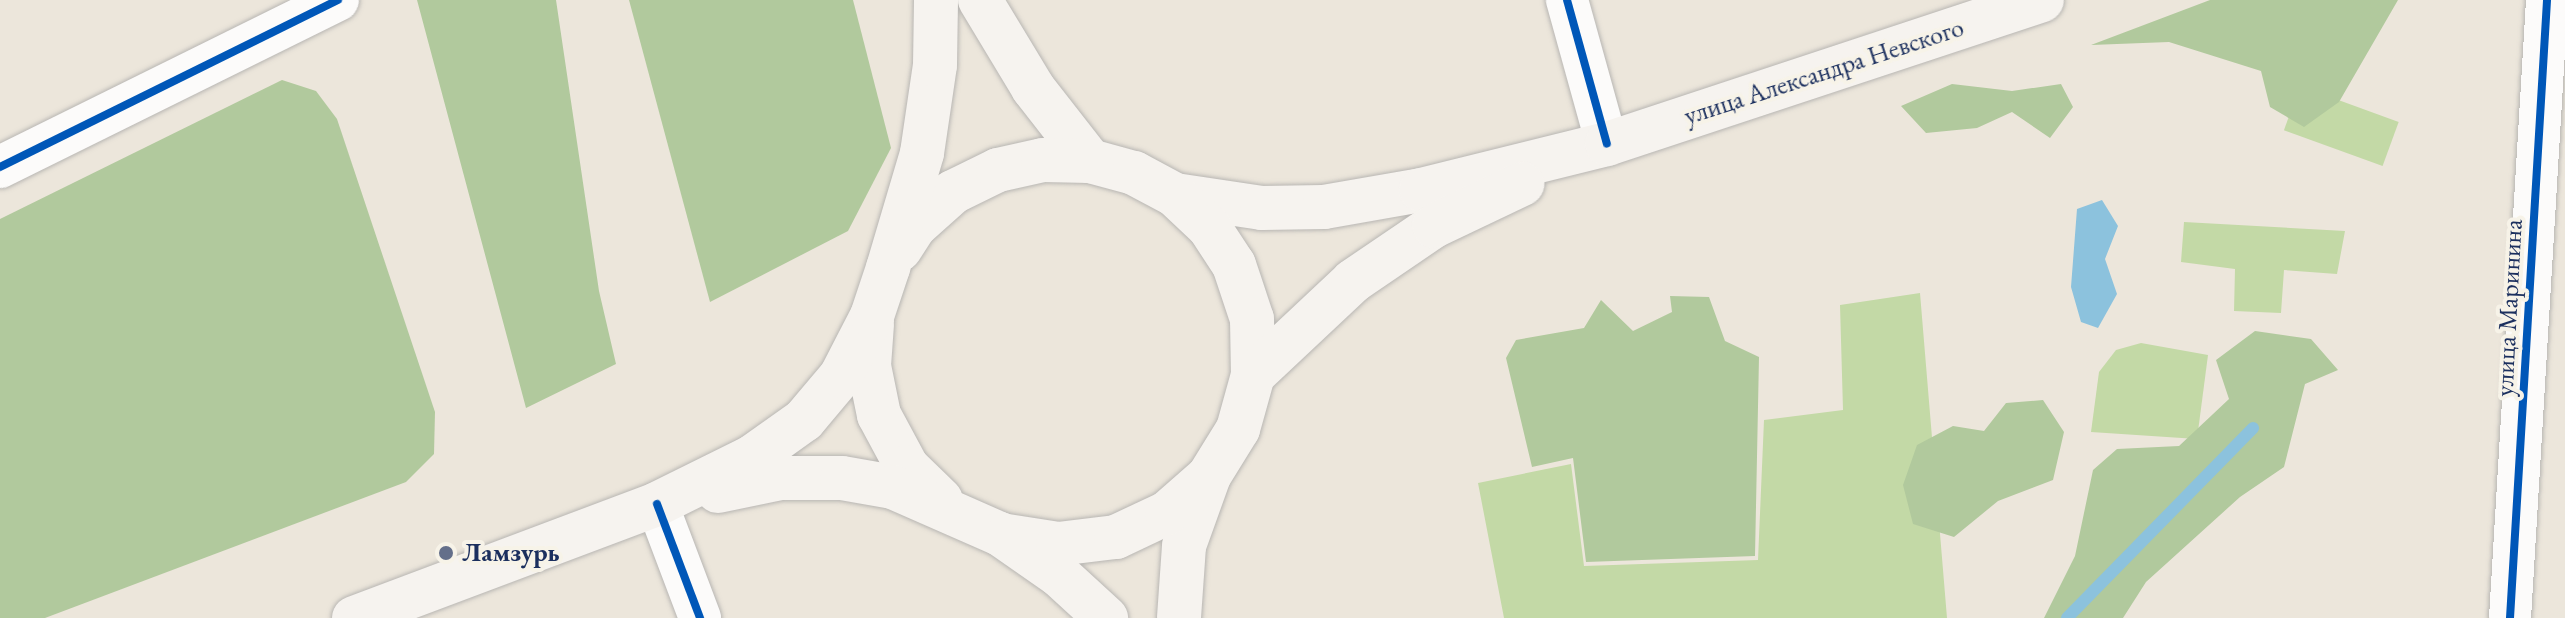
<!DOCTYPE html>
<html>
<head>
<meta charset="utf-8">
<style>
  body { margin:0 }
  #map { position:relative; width:2565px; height:618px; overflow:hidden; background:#ece6db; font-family:"EB Garamond",serif }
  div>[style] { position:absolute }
  .green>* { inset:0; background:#c3d9a6; transform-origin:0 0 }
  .forest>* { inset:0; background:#b1c99d }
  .water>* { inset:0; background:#8cc2dd }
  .stream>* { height:12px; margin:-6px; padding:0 6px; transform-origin:6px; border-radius:6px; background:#8cc2dd }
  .roads { filter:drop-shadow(0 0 2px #b8b6b3) drop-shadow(0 0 2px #b8b6b3) }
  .street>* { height:42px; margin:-21px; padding:0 21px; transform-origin:21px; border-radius:21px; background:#fcfbfa }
  .secondary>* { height:44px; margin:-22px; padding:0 22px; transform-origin:22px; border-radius:22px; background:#f6f3ef }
  .cycleway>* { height:8px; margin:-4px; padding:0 4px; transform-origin:4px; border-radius:4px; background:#0057b8 }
  .dots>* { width:22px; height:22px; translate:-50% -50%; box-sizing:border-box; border:4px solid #f7f3e8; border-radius:50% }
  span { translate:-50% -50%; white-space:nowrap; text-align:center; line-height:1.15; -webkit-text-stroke:8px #f7f3e8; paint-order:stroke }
  .street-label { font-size:26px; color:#1b2f5e }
  .poi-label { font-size:26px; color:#1b2f5e; font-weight:700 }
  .left { translate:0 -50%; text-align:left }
</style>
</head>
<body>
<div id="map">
  <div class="green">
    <div style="left:2300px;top:86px;width:105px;height:47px;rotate:20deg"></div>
    <div style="clip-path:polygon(2184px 222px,2345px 231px,2337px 274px,2284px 270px,2281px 313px,2234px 311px,2235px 269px,2181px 262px)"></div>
    <div style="clip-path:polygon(1920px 293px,1947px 618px,1504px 618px,1478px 483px,1571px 464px,1584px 566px,1758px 560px,1764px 420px,1843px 410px,1840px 305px)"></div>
    <div style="clip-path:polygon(2141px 343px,2208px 355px,2197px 439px,2091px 432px,2099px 372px,2116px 350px)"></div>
  </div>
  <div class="forest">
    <div style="clip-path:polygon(417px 0,556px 0,599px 291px,616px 364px,526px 408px)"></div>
    <div style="clip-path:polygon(629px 0,853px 0,891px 148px,848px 231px,710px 302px)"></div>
    <div style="clip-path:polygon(2210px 0,2398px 0,2339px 102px,2304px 127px,2270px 107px,2261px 71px,2169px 42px,2091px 45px)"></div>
    <div style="clip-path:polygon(282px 80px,316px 91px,337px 119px,435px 412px,434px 454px,406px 482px,45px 618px,0 618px,0 219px)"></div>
    <div style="clip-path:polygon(1952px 84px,2012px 91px,2061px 84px,2073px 107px,2050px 138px,2012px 112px,1977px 128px,1926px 133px,1901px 106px)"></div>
    <div style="clip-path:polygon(1670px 296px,1709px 297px,1725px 341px,1759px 357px,1755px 556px,1586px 562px,1573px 458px,1532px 467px,1506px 358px,1516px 340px,1584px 328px,1601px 300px,1633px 331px,1672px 312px)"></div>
    <div style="clip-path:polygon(2255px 331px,2311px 339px,2338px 370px,2305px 384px,2284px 467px,2240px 497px,2146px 582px,2123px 618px,2044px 618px,2075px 556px,2093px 470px,2117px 449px,2179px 446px,2229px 399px,2216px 360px)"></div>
    <div style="clip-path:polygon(2043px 400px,2064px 432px,2053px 480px,1998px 501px,1954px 537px,1913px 524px,1903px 485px,1917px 445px,1953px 426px,1984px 431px,2006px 403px)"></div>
  </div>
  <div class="water">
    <div style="clip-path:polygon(2102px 200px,2118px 226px,2105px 259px,2117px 294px,2098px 328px,2081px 322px,2071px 287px,2077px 209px)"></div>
  </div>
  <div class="stream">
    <div style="left:2067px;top:618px;width:266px;rotate:-45.6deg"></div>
  </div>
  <div class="roads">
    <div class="street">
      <div style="left:1567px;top:0;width:149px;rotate:74.5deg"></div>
      <div style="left:0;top:167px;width:377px;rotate:-26.3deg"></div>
      <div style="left:657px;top:504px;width:122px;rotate:69.3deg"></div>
      <div style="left:2510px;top:618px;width:619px;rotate:-86.57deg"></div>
    </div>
    <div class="secondary">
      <div style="left:980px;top:0;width:103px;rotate:58.9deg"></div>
      <div style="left:1033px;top:88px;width:93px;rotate:52deg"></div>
      <div style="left:1175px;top:195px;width:88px;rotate:8.5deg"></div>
      <div style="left:1262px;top:208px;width:62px;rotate:-0.9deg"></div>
      <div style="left:1324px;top:207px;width:98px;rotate:-9.9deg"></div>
      <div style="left:1421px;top:190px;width:192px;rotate:-13.9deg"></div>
      <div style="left:1607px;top:144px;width:458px;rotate:-18.3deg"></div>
      <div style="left:900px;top:249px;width:27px;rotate:-57deg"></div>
      <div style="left:915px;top:226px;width:51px;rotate:-41.8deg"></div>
      <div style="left:953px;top:192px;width:50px;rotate:-26.1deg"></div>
      <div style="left:998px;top:170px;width:46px;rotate:-12.5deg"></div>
      <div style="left:1043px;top:160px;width:47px;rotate:1.2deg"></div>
      <div style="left:1090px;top:161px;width:46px;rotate:15.3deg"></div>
      <div style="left:1134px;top:173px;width:47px;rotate:28.2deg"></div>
      <div style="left:1175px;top:195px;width:47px;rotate:43.3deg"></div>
      <div style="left:1209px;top:227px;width:45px;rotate:56.7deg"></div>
      <div style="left:1234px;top:265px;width:57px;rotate:71.6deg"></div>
      <div style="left:1252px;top:319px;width:56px;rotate:89deg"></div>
      <div style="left:1253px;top:375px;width:56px;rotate:105.5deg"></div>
      <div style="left:1238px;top:429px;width:55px;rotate:121.7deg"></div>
      <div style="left:1209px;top:476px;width:74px;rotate:109.7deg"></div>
      <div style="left:1184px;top:546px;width:72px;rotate:94deg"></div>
      <div style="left:872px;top:324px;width:42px;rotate:94.1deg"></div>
      <div style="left:869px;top:366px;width:50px;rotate:78.5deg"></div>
      <div style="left:879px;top:415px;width:59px;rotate:61.7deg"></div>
      <div style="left:907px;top:467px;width:47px;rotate:44.1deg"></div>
      <div style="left:1253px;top:375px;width:137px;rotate:-43.2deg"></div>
      <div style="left:1353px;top:281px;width:98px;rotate:-34.2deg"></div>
      <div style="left:1434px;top:226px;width:98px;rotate:-25.5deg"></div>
      <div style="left:718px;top:491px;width:63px;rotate:-11.8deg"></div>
      <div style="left:780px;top:478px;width:62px"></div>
      <div style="left:842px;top:478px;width:52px;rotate:10deg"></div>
      <div style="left:893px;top:487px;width:117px;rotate:23.7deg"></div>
      <div style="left:1000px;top:534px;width:72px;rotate:34.8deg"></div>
      <div style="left:1059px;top:575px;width:64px;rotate:42.5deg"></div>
      <div style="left:1007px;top:536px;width:52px;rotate:8.9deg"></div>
      <div style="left:1058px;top:544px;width:58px;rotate:-6.9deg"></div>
      <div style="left:1116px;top:537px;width:56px;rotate:-25.2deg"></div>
      <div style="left:1167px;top:513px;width:53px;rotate:-41.2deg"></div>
      <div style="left:354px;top:618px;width:324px;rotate:-20.6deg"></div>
      <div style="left:657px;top:504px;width:106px;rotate:-26.3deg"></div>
      <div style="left:752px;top:457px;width:64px;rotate:-35.4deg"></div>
      <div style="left:804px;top:420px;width:57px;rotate:-49.9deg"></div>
      <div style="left:841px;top:376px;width:68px;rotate:-62.7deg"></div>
      <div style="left:872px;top:316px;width:51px;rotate:-71.6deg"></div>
      <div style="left:888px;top:268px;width:120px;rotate:-73.5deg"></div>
      <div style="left:922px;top:153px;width:89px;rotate:-81.6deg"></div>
      <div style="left:935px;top:65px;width:65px;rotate:-89.1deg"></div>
    </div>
  </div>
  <div class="cycleway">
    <div style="left:1567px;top:0;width:149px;rotate:74.5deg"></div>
    <div style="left:0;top:167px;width:377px;rotate:-26.3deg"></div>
    <div style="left:657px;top:504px;width:122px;rotate:69.3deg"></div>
    <div style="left:2510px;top:618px;width:619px;rotate:-86.57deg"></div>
  </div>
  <div class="dots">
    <div style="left:446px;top:553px;background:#646f8a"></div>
  </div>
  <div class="street-label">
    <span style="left:1824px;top:72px;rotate:-18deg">улица Александра Невского</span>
    <span style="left:2509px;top:308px;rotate:-87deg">улица Маринина</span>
  </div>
  <div class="poi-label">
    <span class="left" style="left:462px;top:553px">Ламзурь</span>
  </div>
</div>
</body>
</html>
